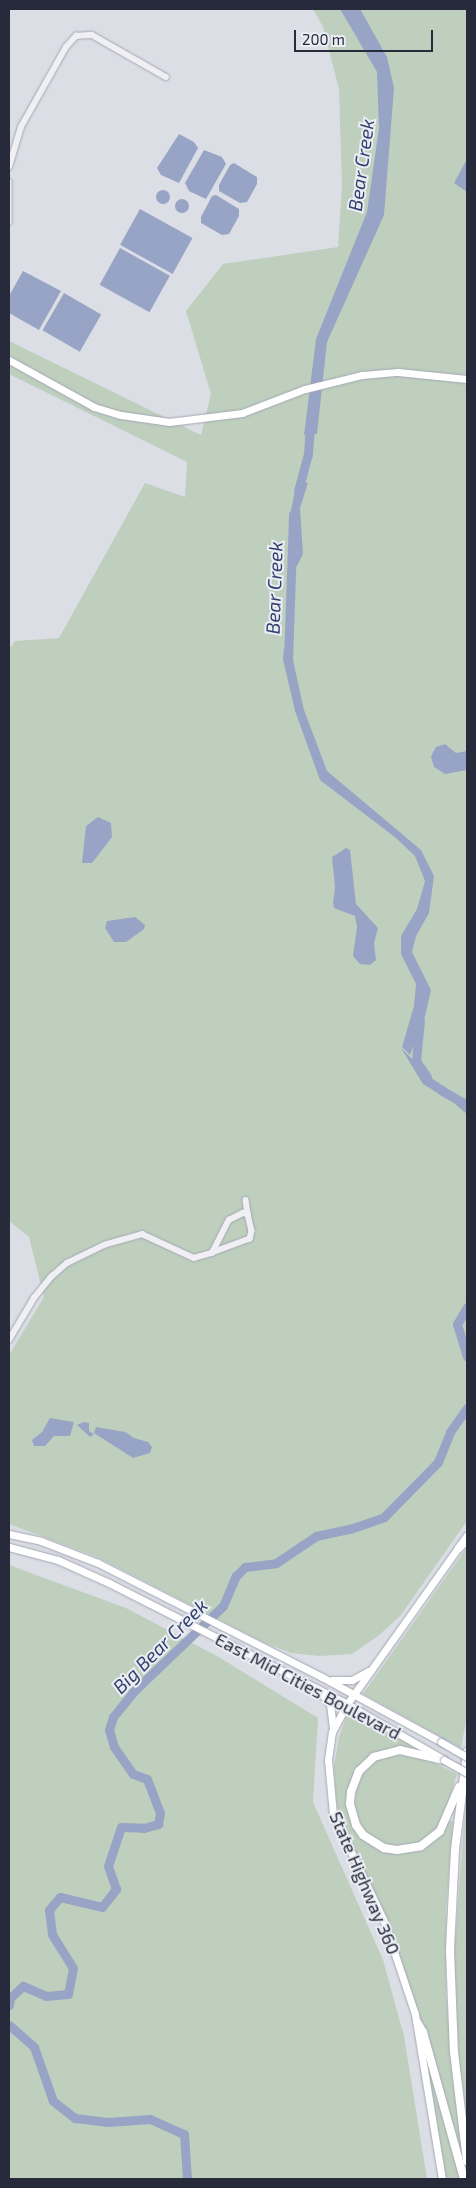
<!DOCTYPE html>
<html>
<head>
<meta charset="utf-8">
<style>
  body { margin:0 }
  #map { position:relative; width:476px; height:2188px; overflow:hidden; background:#dcdee6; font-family:"Exo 2",sans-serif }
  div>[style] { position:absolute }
  .green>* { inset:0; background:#becfbe }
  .water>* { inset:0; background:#98a4c5; transform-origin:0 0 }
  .round { border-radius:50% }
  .river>* { height:9px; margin:-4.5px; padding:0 4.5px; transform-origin:4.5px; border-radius:4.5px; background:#98a4c5 }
  .roads { filter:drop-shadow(0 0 1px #a5a8b3) drop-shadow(0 0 1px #a5a8b3) }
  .minor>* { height:5.5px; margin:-2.75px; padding:0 2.75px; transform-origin:2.75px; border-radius:2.75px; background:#efeff4 }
  .major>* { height:7px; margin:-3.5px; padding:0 3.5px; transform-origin:3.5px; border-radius:3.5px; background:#fff }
  .highway>* { height:8px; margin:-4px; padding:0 4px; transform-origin:4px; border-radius:4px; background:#fff }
  .bridges { filter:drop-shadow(0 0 1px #9ca0b1) drop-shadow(0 0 1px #9ca0b1) }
  .major-bridge>* { height:7px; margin:-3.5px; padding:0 3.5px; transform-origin:3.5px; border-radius:3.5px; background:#fff }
  span { translate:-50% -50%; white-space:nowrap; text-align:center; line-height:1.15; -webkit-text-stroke:4px #ebedf4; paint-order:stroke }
  .street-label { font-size:18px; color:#262a3b }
  .water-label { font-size:19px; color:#32406e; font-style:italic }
  .frame { position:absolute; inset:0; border:10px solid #262a3b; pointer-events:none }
  .scale { position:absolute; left:294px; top:30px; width:139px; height:22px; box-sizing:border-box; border:2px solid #262a3b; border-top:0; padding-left:6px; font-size:15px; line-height:18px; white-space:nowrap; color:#262a3b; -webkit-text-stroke:4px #ebedf4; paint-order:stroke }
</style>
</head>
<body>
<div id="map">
  <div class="green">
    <div style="clip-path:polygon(313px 9px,467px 9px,467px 1521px,401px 1615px,378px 1636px,352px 1654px,319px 1656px,291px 1653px,265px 1643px,97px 1557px,9px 1524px,9px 1355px,44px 1297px,29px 1237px,9px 1221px,9px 649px,15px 641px,59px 638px,145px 483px,185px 497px,187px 462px,9px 374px,9px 341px,201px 435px,211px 394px,186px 311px,223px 264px,338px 247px,342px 185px,339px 89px,323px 27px)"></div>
    <div style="clip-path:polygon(467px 1547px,467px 1716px,461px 1748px,363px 1694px)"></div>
    <div style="clip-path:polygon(9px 1565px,126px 1608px,217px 1656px,318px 1718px,313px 1802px,383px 1960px,404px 2036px,427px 2179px,9px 2179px)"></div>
    <div style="clip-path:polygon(348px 1712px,413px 1746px,375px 1754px,349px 1790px,358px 1832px,400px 1853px,412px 1852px,432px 1843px,449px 1821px,453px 1821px,446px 1909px,446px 1996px,462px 2153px,393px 1936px,347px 1837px,337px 1807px,334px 1766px,339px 1737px)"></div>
    <div style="clip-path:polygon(392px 1754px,424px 1758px,457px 1774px,441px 1825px,416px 1845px,395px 1847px,373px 1838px,363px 1829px,354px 1807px,358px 1780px,376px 1760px)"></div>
    <div style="clip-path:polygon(467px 1784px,467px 2134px,460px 2081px,454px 1957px)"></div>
    <div style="clip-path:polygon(427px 2061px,461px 2179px,445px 2179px)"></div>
  </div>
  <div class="water">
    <div style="clip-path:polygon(340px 9px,360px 9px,387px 57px,394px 88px,384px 215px,327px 342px,317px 434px,304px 435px,316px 339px,367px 212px,379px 128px,377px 72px)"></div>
    <div style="clip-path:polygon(179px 134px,194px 142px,198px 148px,179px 183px,161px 175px,157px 168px)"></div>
    <div style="clip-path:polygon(204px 150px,222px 157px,226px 164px,206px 199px,189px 191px,185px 183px)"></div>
    <div style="clip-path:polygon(467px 159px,467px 192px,454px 183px)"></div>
    <div style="clip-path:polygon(234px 163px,257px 177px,257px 184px,247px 202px,240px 203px,219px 191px,219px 185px,230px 165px)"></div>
    <div class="round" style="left:156px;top:190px;width:14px;height:14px"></div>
    <div style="clip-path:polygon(216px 195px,239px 209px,239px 216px,229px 234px,222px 235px,201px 223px,201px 217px,212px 196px)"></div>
    <div class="round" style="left:175px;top:199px;width:14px;height:14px"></div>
    <div style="left:140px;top:209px;width:60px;height:41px;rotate:29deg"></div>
    <div style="left:120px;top:248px;width:57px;height:42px;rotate:29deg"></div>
    <div style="clip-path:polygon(23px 271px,61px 291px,39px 330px,9px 313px,9px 296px)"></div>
    <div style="left:64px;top:293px;width:43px;height:43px;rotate:30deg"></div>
    <div style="clip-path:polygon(297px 481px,308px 483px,300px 508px,303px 554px,297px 566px,294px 566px,297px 552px,290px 515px)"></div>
    <div style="clip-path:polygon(284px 648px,291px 651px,304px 710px,327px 771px,421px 850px,434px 876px,429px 913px,416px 936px,412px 952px,431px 990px,425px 1016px,410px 1055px,402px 1047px,414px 1006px,416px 984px,401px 954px,401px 936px,417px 909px,425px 881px,415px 856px,396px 838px,320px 780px,295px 711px,283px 659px)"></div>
    <div style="clip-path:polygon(445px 744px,456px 753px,467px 751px,467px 770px,445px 774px,434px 767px,431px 757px,433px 752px,436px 747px)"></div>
    <div style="clip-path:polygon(98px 817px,111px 823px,112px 837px,92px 863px,82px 863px,86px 826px)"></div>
    <div style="clip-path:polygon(346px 848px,350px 850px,356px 904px,378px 928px,374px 943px,376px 960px,370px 965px,360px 964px,353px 956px,357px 927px,355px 916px,334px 908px,333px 903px,335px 887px,332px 857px)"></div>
    <div style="clip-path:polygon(135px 917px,145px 925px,144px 929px,126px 942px,114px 942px,105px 928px,107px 921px)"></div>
    <div style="clip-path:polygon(401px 1048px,430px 1077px,454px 1093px,447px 1099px,423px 1084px)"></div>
    <div style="clip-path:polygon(461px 1098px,467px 1099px,467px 1114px,456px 1105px)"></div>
    <div style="clip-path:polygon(50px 1418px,74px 1422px,70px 1436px,54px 1436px,45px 1446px,34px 1446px,32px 1440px,42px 1432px)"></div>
    <div style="clip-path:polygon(84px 1422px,89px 1423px,89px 1431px,94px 1434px,90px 1437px,77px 1425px)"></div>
    <div style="clip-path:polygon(96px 1427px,125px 1432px,134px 1438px,148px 1442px,152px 1447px,150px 1453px,133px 1458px,94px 1433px)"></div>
  </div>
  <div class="river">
    <div style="left:298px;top:491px;width:38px;rotate:-75deg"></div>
    <div style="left:308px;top:454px;width:31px;rotate:-86deg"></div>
    <div style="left:288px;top:660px;width:146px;rotate:-88deg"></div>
    <div style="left:420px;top:1020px;width:41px;rotate:95.6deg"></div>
    <div style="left:416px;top:1061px;width:19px;rotate:55deg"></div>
    <div style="left:441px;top:1090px;width:30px;rotate:30deg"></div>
    <div style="left:467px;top:1307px;width:20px;rotate:120deg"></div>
    <div style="left:457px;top:1324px;width:34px;rotate:73deg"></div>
    <div style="left:9px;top:2005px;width:7px;rotate:-82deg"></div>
    <div style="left:10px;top:1998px;width:18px;rotate:-43deg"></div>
    <div style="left:23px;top:1986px;width:25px;rotate:23deg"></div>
    <div style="left:46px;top:1996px;width:22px;rotate:-5deg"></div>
    <div style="left:68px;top:1994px;width:26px;rotate:-79deg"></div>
    <div style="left:73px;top:1968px;width:40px;rotate:-122deg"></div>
    <div style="left:52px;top:1934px;width:24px;rotate:-97deg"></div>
    <div style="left:49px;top:1910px;width:17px;rotate:-50deg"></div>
    <div style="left:60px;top:1897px;width:43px;rotate:13.4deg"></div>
    <div style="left:102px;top:1907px;width:23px;rotate:-52deg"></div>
    <div style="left:116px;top:1889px;width:24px;rotate:-109deg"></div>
    <div style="left:108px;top:1866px;width:41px;rotate:-71.6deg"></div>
    <div style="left:121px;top:1827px;width:23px;rotate:2deg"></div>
    <div style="left:144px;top:1828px;width:15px;rotate:-16deg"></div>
    <div style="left:158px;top:1824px;width:11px;rotate:-80deg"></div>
    <div style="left:160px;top:1813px;width:36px;rotate:-111deg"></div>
    <div style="left:147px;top:1779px;width:15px;rotate:-160deg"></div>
    <div style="left:133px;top:1774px;width:33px;rotate:-125deg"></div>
    <div style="left:114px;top:1747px;width:18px;rotate:-106deg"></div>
    <div style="left:109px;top:1730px;width:14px;rotate:-73deg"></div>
    <div style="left:113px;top:1717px;width:32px;rotate:-51deg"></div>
    <div style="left:133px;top:1692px;width:124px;rotate:-43.7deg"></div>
    <div style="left:223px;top:1606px;width:33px;rotate:-67deg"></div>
    <div style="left:236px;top:1576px;width:13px;rotate:-45deg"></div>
    <div style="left:245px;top:1567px;width:31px;rotate:-7deg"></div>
    <div style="left:276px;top:1563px;width:48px;rotate:-34deg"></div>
    <div style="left:316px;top:1536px;width:35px;rotate:-12deg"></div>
    <div style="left:350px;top:1529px;width:36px;rotate:-19deg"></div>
    <div style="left:384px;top:1517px;width:77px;rotate:-45.5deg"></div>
    <div style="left:438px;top:1462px;width:32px;rotate:-68deg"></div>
    <div style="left:450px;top:1432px;width:29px;rotate:-55deg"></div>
    <div style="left:9px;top:2025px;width:33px;rotate:41deg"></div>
    <div style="left:34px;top:2047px;width:57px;rotate:70.6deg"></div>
    <div style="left:53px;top:2101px;width:28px;rotate:38deg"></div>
    <div style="left:75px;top:2118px;width:33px;rotate:7deg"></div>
    <div style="left:108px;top:2122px;width:42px;rotate:-4.1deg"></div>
    <div style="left:150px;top:2119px;width:37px;rotate:24deg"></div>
    <div style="left:184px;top:2134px;width:45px;rotate:86.2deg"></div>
  </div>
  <div class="roads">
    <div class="minor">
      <div style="left:9px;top:167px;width:42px;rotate:-73.3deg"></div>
      <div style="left:21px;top:127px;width:92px;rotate:-60.6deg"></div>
      <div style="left:66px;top:47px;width:15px;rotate:-48deg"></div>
      <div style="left:76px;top:36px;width:16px;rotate:-4deg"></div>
      <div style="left:92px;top:35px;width:85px;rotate:29.6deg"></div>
      <div style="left:9px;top:182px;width:40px;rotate:90deg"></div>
      <div style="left:246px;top:1200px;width:14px;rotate:82deg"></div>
      <div style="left:243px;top:1213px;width:5px;rotate:11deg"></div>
      <div style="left:248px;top:1214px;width:17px;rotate:77deg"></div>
      <div style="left:252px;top:1231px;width:8px;rotate:104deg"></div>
      <div style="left:250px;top:1239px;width:40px;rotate:159.8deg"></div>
      <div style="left:212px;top:1253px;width:37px;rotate:-63deg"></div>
      <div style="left:229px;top:1220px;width:16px;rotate:-27deg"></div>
      <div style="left:9px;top:1340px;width:49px;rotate:-59.2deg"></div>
      <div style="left:34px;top:1298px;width:28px;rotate:-51deg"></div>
      <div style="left:52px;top:1276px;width:20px;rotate:-41deg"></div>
      <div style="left:67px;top:1263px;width:41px;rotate:-25.9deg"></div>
      <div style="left:104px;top:1245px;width:40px;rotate:-16deg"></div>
      <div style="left:142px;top:1234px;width:57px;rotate:24.8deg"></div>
      <div style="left:194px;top:1258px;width:19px;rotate:-16deg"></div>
    </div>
    <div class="major">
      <div style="left:9px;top:360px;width:97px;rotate:28.9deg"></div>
      <div style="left:94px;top:407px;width:28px;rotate:17deg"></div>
      <div style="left:121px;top:415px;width:49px;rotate:8.3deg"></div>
      <div style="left:169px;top:422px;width:74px;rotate:-7deg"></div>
      <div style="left:242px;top:413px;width:67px;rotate:-20.9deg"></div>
      <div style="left:305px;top:389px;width:59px;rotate:-13.8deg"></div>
      <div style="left:362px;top:375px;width:36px;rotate:-5deg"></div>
      <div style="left:398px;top:372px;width:69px;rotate:5.8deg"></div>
      <div style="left:9px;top:1534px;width:33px;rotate:12deg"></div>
      <div style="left:41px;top:1541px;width:61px;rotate:21.1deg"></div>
      <div style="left:98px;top:1563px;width:251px;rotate:27deg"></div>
      <div style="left:322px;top:1677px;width:136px;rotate:28.6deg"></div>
      <div style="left:9px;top:1547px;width:51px;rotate:14.9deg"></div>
      <div style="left:58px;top:1560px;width:56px;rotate:24.3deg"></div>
      <div style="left:109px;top:1583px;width:267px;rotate:26.9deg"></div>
      <div style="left:347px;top:1704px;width:108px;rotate:29.9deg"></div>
      <div style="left:332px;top:1680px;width:20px"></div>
      <div style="left:352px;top:1680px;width:18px;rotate:-29deg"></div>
      <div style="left:322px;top:1694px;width:13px;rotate:51deg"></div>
      <div style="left:330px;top:1704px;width:23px;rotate:83deg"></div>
      <div style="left:442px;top:2179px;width:167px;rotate:-99.3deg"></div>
      <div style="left:415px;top:2014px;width:100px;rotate:-108.6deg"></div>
      <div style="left:383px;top:1919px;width:116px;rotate:-115.5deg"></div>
      <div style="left:333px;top:1814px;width:54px;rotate:-95.3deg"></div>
      <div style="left:328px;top:1760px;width:28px;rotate:-82deg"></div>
      <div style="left:332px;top:1732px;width:32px;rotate:-62deg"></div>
      <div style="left:347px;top:1704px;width:207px;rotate:-54.6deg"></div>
    </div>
    <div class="highway">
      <div style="left:459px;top:1548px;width:12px;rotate:-48deg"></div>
      <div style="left:467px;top:1752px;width:99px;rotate:97deg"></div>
      <div style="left:455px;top:1850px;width:100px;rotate:92.9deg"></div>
      <div style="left:450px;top:1950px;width:102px;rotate:87.8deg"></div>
      <div style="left:454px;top:2052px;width:110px;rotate:83.2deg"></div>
      <div style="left:444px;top:1760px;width:45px;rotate:-167.2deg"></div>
      <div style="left:400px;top:1750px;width:27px;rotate:165deg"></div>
      <div style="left:374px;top:1757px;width:21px;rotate:137deg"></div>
      <div style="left:359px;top:1771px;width:22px;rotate:111deg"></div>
      <div style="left:351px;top:1792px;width:12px;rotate:95deg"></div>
      <div style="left:350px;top:1804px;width:22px;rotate:74deg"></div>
      <div style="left:356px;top:1825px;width:12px;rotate:55deg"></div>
      <div style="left:363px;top:1835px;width:25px;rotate:32deg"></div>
      <div style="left:384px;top:1848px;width:13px;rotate:9deg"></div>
      <div style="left:397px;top:1850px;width:24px;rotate:-9deg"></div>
      <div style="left:421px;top:1846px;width:24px;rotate:-38deg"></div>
      <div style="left:440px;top:1831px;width:48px;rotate:-66.6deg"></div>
      <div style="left:417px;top:2022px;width:12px;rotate:59deg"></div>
      <div style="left:423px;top:2032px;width:153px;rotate:74.4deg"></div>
    </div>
  </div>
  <div class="bridges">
    <div class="major-bridge">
      <div style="left:441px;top:1742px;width:30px;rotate:30deg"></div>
      <div style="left:444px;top:1760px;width:26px;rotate:29deg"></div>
    </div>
  </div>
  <div class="street-label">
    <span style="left:308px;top:1686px;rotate:28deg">East Mid Cities Boulevard</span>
    <span style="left:365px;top:1883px;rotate:67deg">State Highway 360</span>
  </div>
  <div class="water-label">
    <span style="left:361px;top:165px;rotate:-82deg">Bear Creek</span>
    <span style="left:274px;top:588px;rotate:-88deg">Bear Creek</span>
    <span style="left:160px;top:1646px;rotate:-45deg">Big Bear Creek</span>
  </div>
  <div class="frame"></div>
  <div class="scale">200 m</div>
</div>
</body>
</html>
